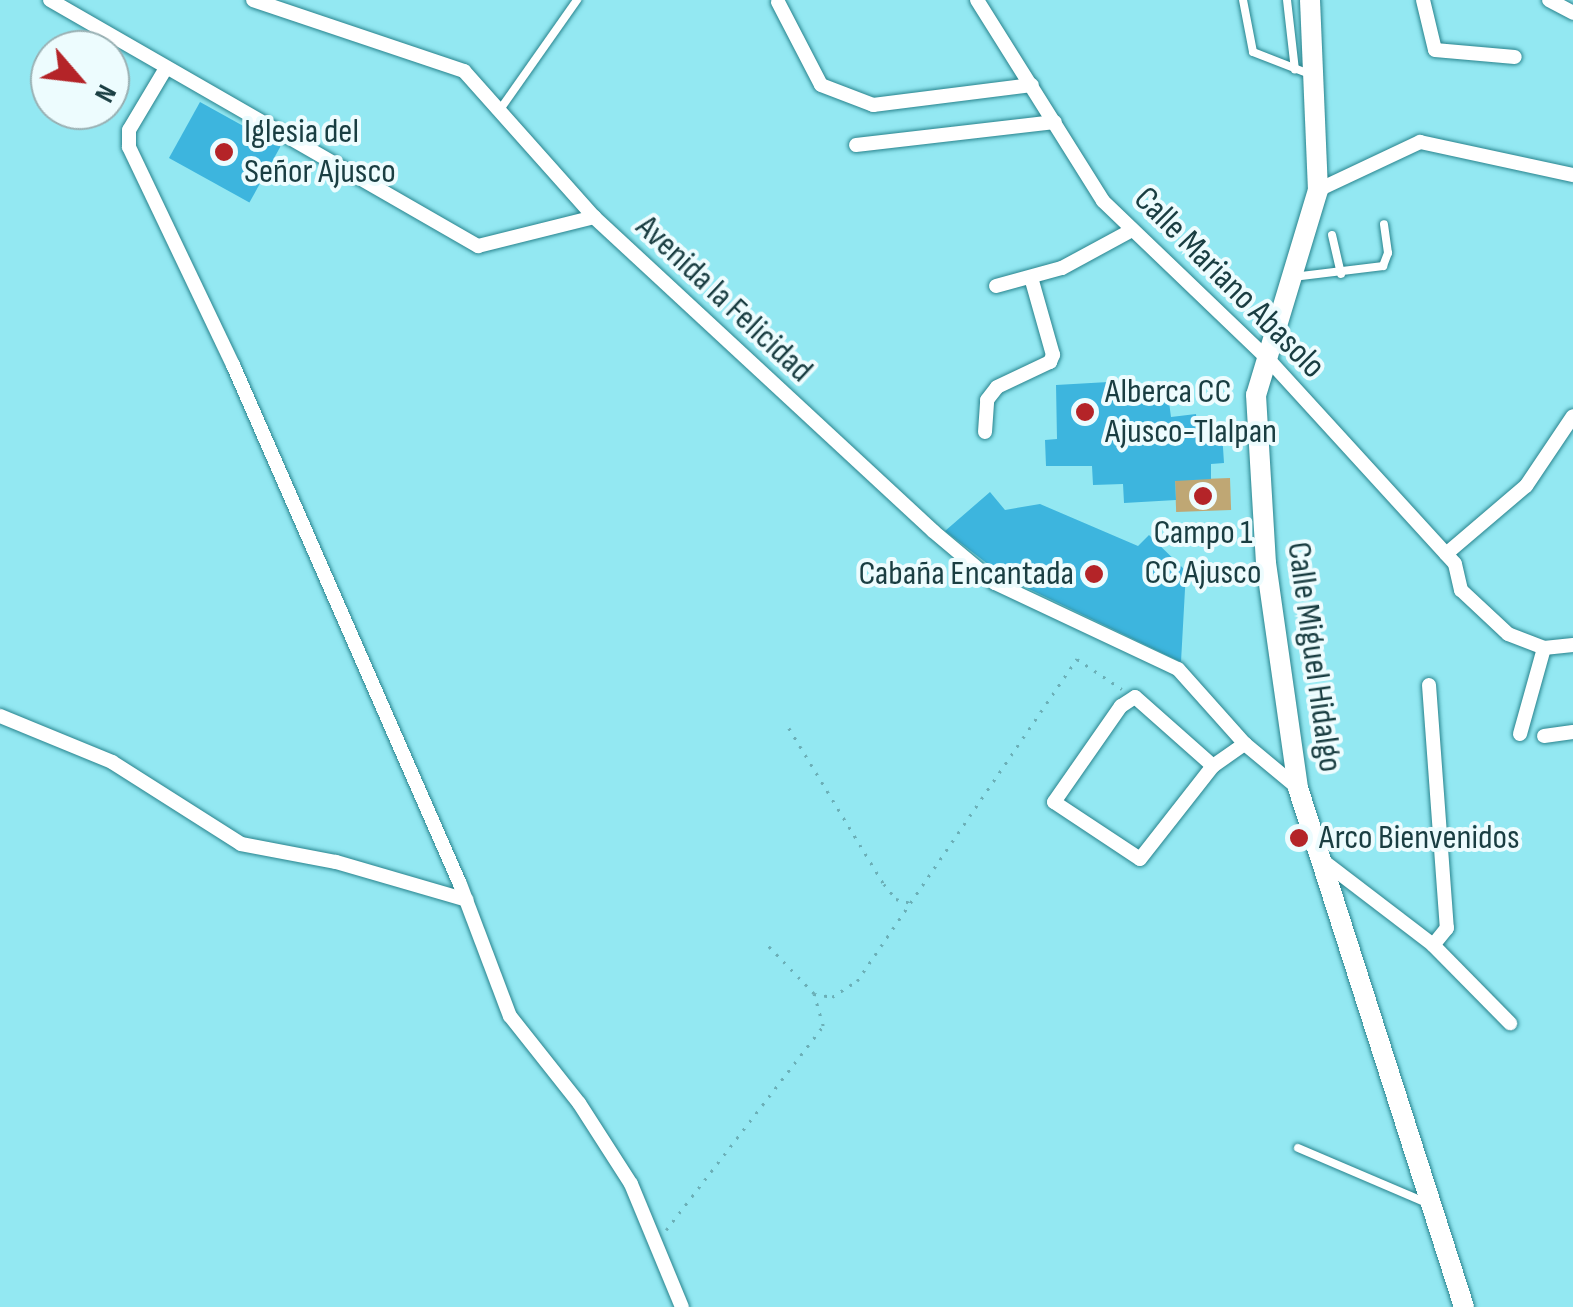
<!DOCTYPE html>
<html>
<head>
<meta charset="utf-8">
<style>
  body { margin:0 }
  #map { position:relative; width:1573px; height:1307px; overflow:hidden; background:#93e8f2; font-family:"Sofia Sans Condensed",sans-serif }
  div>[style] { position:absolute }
  .green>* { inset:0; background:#bfa774; transform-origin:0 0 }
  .building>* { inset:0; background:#3db5de; transform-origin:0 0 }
  .path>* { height:2.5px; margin-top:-1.25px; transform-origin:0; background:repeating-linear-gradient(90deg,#6bafb7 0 2.5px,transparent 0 10.5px) }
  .roads { filter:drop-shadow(0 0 2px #28838d) drop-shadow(0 0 2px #28838d) }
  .service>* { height:8px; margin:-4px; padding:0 4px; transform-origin:4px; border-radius:4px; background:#fff }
  .minor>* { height:14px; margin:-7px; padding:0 7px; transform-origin:7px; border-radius:7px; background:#fff }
  .secondary>* { height:20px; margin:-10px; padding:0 10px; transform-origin:10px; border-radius:10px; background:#fff }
  .dots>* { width:28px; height:28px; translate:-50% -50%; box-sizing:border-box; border:5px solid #edfcfe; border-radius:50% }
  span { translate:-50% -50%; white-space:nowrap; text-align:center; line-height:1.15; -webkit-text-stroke:8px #edfcfe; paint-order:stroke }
  .poi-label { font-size:35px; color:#1a3e42 }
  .left { translate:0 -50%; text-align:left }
  .right { translate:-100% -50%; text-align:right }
  .street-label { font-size:35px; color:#1a3e42 }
  .north { position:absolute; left:30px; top:30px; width:100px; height:100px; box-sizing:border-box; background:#edfcfe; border:2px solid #99b0b3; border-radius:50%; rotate:118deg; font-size:28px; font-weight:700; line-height:40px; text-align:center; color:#1a3e42 }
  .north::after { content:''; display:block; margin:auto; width:35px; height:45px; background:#b42428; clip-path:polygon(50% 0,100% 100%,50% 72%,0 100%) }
</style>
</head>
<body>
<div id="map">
  <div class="green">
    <div style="left:1230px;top:478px;width:32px;height:55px;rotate:88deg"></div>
  </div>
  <div class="building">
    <div style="left:200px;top:102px;width:92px;height:64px;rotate:29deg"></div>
    <div style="clip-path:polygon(1126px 381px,1141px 389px,1143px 405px,1169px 402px,1171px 417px,1196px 414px,1197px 426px,1222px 432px,1224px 463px,1211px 464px,1211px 479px,1175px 481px,1176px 500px,1124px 503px,1123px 484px,1093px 485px,1092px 466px,1046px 466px,1045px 440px,1057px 439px,1056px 385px)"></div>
    <div style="clip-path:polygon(990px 492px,1005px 510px,1040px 504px,1138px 546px,1149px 535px,1186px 571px,1181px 662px,1006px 578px,945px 531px)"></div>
  </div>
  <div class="path">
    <div style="left:789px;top:728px;width:183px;rotate:58.7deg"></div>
    <div style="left:884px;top:884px;width:19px;rotate:51deg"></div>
    <div style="left:896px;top:899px;width:16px;rotate:15deg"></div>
    <div style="left:814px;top:994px;width:18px;rotate:9deg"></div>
    <div style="left:832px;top:997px;width:30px;rotate:-33deg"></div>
    <div style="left:857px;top:981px;width:390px;rotate:-55.7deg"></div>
    <div style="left:1077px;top:659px;width:54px;rotate:33.7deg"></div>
    <div style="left:666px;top:1230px;width:257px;rotate:-52.4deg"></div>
    <div style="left:823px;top:1026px;width:33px;rotate:-106deg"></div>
    <div style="left:814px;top:994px;width:69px;rotate:-133.8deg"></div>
  </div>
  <div class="roads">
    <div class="service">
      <div style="left:1243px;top:0;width:53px;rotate:79.1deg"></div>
      <div style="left:1253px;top:52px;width:63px;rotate:21.3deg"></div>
      <div style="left:1287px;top:0;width:70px;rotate:83.5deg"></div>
      <div style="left:499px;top:111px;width:136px;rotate:-54.9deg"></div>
      <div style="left:1332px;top:235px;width:40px;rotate:77deg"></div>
      <div style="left:1293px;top:277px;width:91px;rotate:-7deg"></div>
      <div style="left:1383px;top:266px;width:14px;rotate:-69deg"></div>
      <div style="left:1388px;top:253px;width:29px;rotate:-98deg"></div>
      <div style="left:1298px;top:1148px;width:140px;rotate:23.1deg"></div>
    </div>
    <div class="minor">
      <div style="left:50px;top:0;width:494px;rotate:29.9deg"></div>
      <div style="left:478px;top:246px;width:120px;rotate:-14deg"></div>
      <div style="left:253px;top:0;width:223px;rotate:18.6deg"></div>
      <div style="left:464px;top:71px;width:195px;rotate:48.3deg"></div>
      <div style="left:594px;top:217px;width:462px;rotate:42.8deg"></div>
      <div style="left:933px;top:531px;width:81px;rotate:40deg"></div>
      <div style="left:995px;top:583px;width:202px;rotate:25.2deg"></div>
      <div style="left:1178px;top:669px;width:101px;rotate:48.2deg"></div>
      <div style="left:1245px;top:744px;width:69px;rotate:39.7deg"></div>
      <div style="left:977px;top:0;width:237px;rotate:57.9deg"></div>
      <div style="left:1103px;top:201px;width:228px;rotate:43.8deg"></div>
      <div style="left:1268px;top:359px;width:277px;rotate:47.6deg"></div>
      <div style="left:1455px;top:564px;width:27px;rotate:77deg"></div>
      <div style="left:1461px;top:590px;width:64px;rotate:43.1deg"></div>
      <div style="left:1508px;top:634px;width:39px;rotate:21deg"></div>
      <div style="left:1544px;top:648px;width:29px;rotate:-6deg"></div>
      <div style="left:1423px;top:0;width:51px;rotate:76.5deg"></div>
      <div style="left:1435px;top:50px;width:80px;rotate:5deg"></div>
      <div style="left:1549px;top:0;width:27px;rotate:28deg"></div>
      <div style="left:778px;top:2px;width:93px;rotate:62.6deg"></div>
      <div style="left:821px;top:85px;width:56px;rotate:21deg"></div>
      <div style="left:873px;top:105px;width:160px;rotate:-7.2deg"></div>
      <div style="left:166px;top:68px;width:72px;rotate:120.8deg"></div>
      <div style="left:129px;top:130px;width:17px;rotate:90deg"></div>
      <div style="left:129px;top:147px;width:242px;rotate:64.5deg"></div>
      <div style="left:233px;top:365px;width:566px;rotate:66.38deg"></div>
      <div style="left:460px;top:884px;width:141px;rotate:69.3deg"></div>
      <div style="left:510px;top:1016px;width:111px;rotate:51.6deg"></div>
      <div style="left:579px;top:1103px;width:96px;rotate:57.3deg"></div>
      <div style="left:631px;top:1184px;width:133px;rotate:67.5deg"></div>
      <div style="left:856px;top:145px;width:200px;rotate:-6.6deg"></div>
      <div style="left:1318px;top:190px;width:113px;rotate:-25.2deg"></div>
      <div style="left:1420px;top:142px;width:157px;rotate:12.2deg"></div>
      <div style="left:996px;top:286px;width:68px;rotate:-15.3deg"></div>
      <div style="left:1062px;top:268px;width:80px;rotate:-28.5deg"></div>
      <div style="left:985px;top:432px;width:32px;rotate:-86deg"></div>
      <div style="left:987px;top:400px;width:16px;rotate:-52deg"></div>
      <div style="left:997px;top:387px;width:59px;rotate:-25.3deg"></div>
      <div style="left:1050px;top:362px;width:8px;rotate:-67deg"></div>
      <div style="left:1053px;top:355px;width:81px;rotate:-105.8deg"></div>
      <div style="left:1446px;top:554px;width:105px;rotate:-40.4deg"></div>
      <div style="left:1526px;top:486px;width:84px;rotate:-56.1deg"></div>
      <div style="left:1429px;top:685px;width:244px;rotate:85.8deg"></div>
      <div style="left:1447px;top:928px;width:22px;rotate:129deg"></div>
      <div style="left:0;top:716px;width:121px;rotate:22.3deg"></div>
      <div style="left:112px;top:762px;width:153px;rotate:32.4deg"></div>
      <div style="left:241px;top:844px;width:97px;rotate:10.7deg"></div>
      <div style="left:336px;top:862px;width:136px;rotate:16.2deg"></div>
      <div style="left:1520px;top:734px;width:89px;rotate:-74.4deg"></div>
      <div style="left:1544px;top:736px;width:29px;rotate:-8deg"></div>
      <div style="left:1213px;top:766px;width:104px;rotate:-138.5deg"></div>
      <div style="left:1135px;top:697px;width:17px;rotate:147deg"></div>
      <div style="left:1121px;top:706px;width:117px;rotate:124.9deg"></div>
      <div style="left:1054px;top:802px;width:103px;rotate:33.5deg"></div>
      <div style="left:1140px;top:859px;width:118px;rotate:-51.9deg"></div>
      <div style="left:1213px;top:766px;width:39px;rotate:-35deg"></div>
      <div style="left:1322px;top:860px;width:140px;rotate:37.4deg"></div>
      <div style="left:1433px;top:945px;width:110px;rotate:45.4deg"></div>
    </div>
    <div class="secondary">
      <div style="left:1310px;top:0;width:190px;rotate:87.6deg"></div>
      <div style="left:1318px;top:190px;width:214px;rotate:106.8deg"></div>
      <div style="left:1256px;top:395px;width:168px;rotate:86.6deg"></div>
      <div style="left:1266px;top:563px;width:227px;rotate:81.9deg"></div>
      <div style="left:1298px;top:788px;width:545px;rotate:72.26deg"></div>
    </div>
  </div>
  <div class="dots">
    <div style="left:224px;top:152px;background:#b42428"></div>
    <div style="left:1085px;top:412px;background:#b42428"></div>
    <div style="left:1203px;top:496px;background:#b42428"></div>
    <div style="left:1094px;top:574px;background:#b42428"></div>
    <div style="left:1299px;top:838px;background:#b42428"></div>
  </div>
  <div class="poi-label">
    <span class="left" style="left:244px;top:152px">Iglesia del<br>Señor Ajusco</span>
    <span class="left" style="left:1105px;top:412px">Alberca CC<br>Ajusco-Tlalpan</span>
    <span style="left:1203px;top:553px">Campo 1<br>CC Ajusco</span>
    <span class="right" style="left:1074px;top:574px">Cabaña Encantada</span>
    <span class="left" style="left:1319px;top:838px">Arco Bienvenidos</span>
  </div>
  <div class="street-label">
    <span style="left:1229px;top:283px;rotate:45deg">Calle Mariano Abasolo</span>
    <span style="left:724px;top:299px;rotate:43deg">Avenida la Felicidad</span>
    <span style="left:1314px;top:657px;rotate:82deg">Calle Miguel Hidalgo</span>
  </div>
  <div class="north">N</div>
</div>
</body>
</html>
